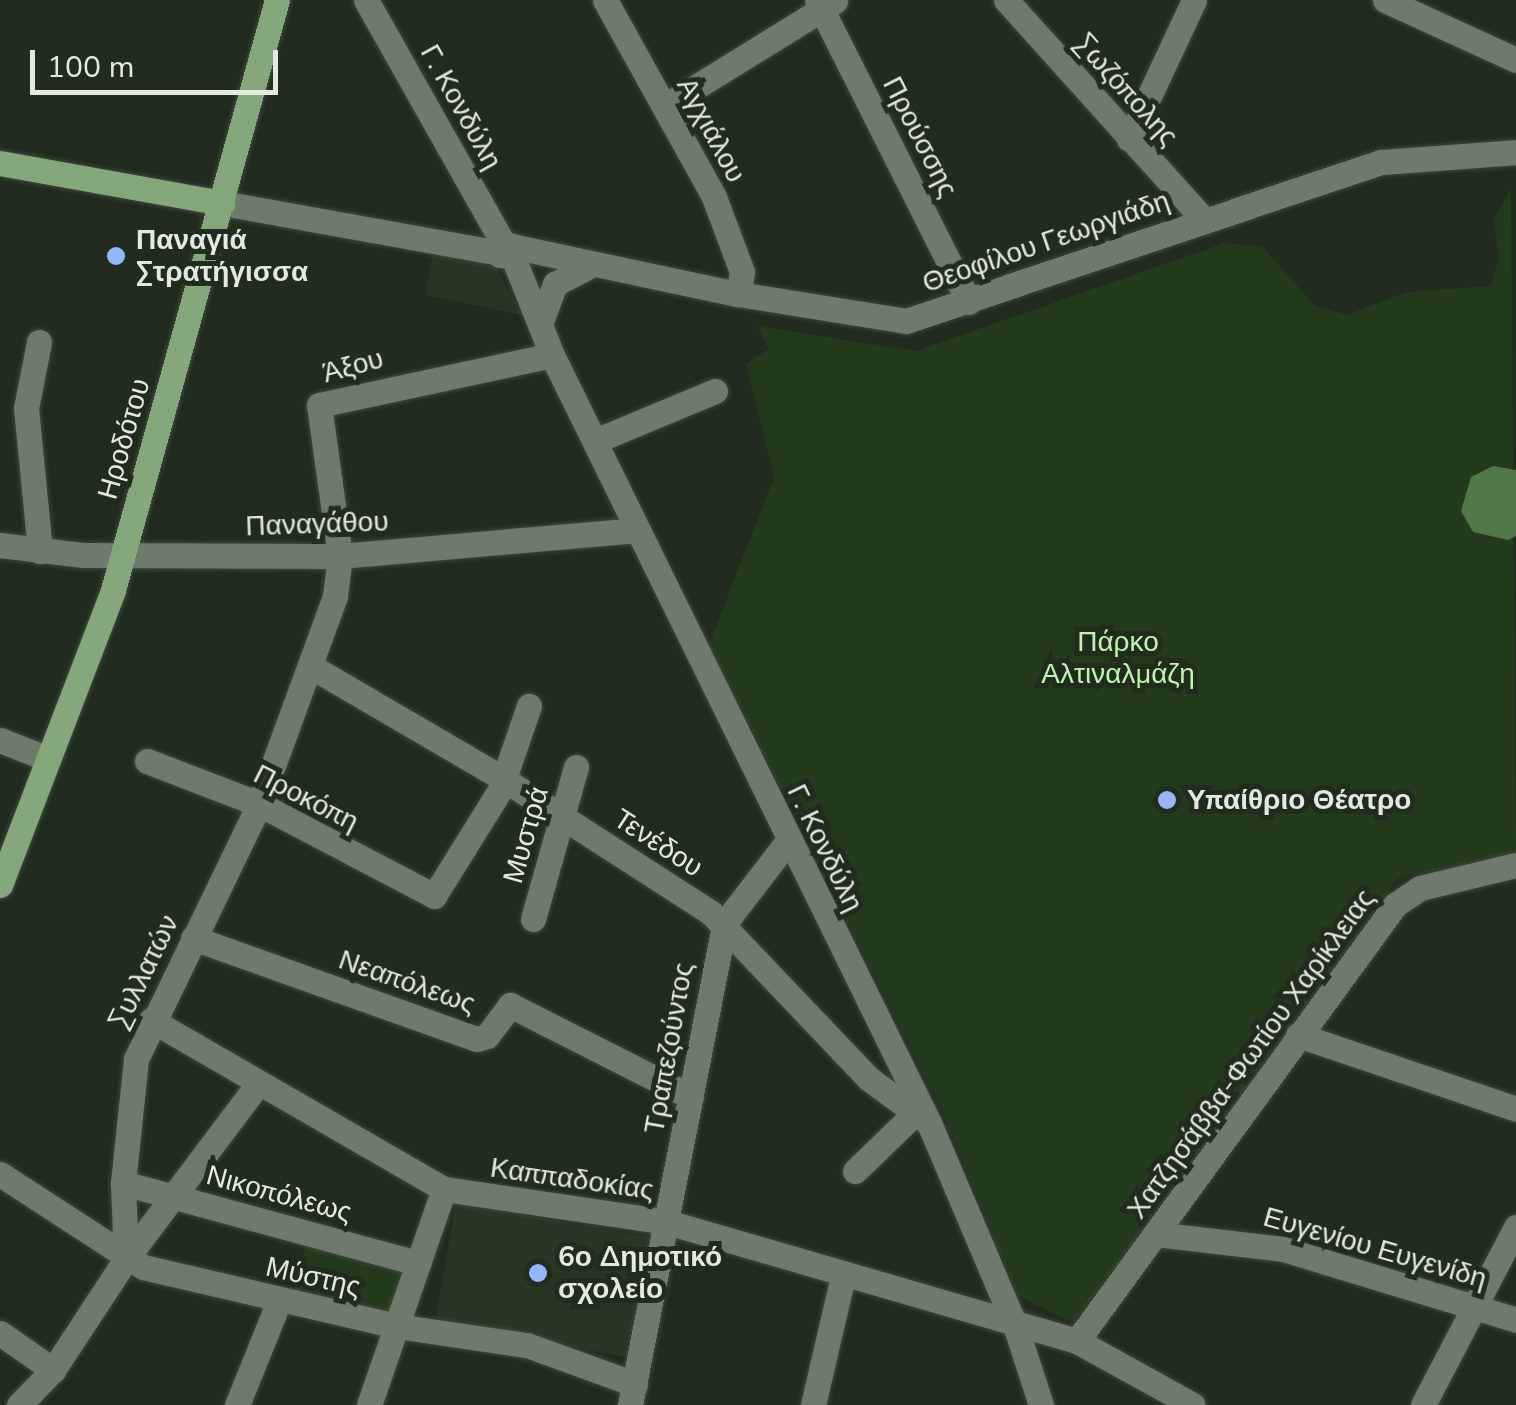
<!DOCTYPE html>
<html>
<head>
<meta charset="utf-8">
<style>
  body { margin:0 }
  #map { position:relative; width:1516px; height:1405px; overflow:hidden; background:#212b1e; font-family:"Nunito Sans",sans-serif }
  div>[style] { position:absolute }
  .built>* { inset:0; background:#283624; transform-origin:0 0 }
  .green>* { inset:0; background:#233a1d; transform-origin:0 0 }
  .water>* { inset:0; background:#527749 }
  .roads { filter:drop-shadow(0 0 2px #3e473c) drop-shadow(0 0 2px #3e473c) }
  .minor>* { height:25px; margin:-12.5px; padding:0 12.5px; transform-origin:12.5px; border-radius:12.5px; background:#6e7a6b }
  .major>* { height:25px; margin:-12.5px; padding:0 12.5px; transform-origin:12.5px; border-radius:12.5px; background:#84a87b }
  .dots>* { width:28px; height:28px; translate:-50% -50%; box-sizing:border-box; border:5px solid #212b1e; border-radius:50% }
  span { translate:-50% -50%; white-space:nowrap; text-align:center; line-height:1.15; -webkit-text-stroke:10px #212b1e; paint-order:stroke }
  .street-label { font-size:28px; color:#e3eae1 }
  .poi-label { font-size:28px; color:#e3eae1; font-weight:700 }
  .left { translate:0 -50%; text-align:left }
  .park-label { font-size:28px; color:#bcf5ad }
  .scale { position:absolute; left:30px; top:50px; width:248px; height:45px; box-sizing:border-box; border:5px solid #e3eae1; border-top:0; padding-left:12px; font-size:30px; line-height:35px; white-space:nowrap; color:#e3eae1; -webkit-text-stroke:8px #212b1e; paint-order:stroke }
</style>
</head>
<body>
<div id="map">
  <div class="built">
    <div style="clip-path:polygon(433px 253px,496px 267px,522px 315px,425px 295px)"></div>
    <div style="left:456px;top:1203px;width:199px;height:122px;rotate:10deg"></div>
  </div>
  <div class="green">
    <div style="clip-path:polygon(1511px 188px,1516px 853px,1397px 879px,1080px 1326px,1018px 1296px,945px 1117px,709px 644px,774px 478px,746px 364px,769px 349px,757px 326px,916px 351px,1224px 243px,1262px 246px,1315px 306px,1347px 315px,1406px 292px,1491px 286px,1499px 255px,1493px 220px)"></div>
    <div style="left:307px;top:1242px;width:99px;height:52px;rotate:16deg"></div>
  </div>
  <div class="water">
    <div style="clip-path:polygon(1493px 466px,1516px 470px,1516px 536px,1508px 540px,1473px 532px,1461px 511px,1471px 477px)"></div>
  </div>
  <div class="roads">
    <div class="minor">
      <div style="left:366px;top:0;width:279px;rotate:60.6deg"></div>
      <div style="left:605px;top:0;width:225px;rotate:61deg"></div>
      <div style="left:714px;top:197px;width:80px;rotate:69.5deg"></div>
      <div style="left:742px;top:272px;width:22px;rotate:100deg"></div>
      <div style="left:817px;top:0;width:338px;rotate:63.3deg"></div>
      <div style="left:1006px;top:0;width:295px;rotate:48deg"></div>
      <div style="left:1385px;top:0;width:144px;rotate:24.6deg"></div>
      <div style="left:665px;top:106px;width:200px;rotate:-31.7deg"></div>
      <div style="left:1129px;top:139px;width:153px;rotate:-64.9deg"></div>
      <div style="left:222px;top:203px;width:281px;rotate:10.2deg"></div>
      <div style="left:516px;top:247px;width:227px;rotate:12deg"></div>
      <div style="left:738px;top:294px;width:170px;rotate:9.1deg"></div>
      <div style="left:906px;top:321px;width:501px;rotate:-18.51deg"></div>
      <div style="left:1381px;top:162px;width:135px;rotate:-4.2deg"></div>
      <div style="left:513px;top:257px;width:13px;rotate:-171deg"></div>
      <div style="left:500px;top:255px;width:12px;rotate:-76deg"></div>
      <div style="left:503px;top:243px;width:14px;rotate:17deg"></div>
      <div style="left:516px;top:247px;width:10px;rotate:107deg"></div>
      <div style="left:513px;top:257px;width:105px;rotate:68.3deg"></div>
      <div style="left:552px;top:355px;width:856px;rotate:63.85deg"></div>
      <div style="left:929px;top:1123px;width:223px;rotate:67deg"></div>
      <div style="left:1016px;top:1328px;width:81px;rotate:72deg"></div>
      <div style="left:540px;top:324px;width:43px;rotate:-69.4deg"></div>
      <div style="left:555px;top:284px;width:41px;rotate:-27.8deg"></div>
      <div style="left:39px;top:342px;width:67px;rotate:101.1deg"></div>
      <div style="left:26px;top:408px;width:144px;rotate:84.4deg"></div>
      <div style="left:595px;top:441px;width:130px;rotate:-22.6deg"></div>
      <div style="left:0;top:545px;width:84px;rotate:6.9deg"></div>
      <div style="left:83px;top:555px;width:257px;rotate:0.2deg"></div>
      <div style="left:340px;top:556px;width:296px;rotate:-5deg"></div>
      <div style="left:312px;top:667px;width:224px;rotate:30.3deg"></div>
      <div style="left:505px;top:780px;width:245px;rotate:32.8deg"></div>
      <div style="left:711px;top:913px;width:228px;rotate:46.4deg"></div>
      <div style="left:868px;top:1078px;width:76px;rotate:36.4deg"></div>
      <div style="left:0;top:740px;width:52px;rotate:21.6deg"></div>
      <div style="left:147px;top:761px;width:120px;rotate:21deg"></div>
      <div style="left:259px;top:804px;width:198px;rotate:27.7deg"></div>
      <div style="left:434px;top:896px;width:125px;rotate:-58.1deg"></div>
      <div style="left:500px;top:790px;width:89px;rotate:-71deg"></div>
      <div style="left:533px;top:919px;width:158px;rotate:-74.2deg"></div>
      <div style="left:193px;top:938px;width:301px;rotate:19.6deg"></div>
      <div style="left:477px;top:1039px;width:10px;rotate:-17deg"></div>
      <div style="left:487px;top:1036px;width:39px;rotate:-53deg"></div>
      <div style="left:510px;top:1005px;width:203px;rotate:26.9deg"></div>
      <div style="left:151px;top:1020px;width:338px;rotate:30deg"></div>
      <div style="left:444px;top:1189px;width:225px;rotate:8.4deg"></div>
      <div style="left:667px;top:1222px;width:427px;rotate:16.2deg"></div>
      <div style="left:1077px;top:1341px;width:132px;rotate:28.9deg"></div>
      <div style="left:1298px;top:1035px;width:230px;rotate:18.7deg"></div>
      <div style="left:855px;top:1171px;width:81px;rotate:-44deg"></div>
      <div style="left:0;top:1174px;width:171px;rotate:33deg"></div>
      <div style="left:143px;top:1267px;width:260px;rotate:13.1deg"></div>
      <div style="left:396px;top:1326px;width:132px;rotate:8.3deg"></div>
      <div style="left:527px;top:1345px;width:115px;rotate:19.9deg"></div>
      <div style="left:123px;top:1183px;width:306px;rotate:15.2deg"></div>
      <div style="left:1156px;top:1234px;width:128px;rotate:6.7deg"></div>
      <div style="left:1283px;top:1249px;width:244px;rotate:16.9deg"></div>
      <div style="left:126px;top:1259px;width:76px;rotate:-92.3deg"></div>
      <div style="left:123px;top:1183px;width:125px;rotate:-84deg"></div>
      <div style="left:136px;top:1059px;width:283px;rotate:-64.2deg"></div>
      <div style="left:259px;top:804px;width:221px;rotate:-69.9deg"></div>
      <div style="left:335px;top:596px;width:40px;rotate:-82.9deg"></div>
      <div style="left:340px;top:556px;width:152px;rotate:-97.9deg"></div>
      <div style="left:319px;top:405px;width:238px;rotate:-12.1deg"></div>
      <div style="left:0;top:1333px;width:65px;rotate:34.9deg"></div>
      <div style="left:1077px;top:1341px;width:540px;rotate:-53.89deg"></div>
      <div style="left:1395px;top:905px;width:30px;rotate:-34deg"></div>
      <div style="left:1420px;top:888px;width:99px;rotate:-13.5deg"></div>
      <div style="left:19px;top:1405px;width:49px;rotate:-45.8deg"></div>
      <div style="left:53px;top:1370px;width:133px;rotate:-56.7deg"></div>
      <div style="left:126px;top:1259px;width:218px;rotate:-53deg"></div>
      <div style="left:237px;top:1405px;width:112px;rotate:-68deg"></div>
      <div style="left:369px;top:1405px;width:229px;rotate:-70.9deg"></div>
      <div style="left:630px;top:1405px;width:490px;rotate:-78.9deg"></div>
      <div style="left:724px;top:924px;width:105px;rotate:-52.4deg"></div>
      <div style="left:813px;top:1405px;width:132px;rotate:-76.9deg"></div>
      <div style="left:1423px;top:1405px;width:201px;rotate:-62.4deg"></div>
    </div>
    <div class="major">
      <div style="left:0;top:163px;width:226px;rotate:10.2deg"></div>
      <div style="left:0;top:885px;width:316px;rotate:-69deg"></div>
      <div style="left:113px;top:590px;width:612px;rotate:-74.47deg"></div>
    </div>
  </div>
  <div class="dots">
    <div style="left:116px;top:256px;background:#92b7fd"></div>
    <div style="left:1167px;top:800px;background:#92b7fd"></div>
    <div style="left:538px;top:1273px;background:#92b7fd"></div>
  </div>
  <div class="street-label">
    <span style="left:1126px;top:90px;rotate:48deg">Σωζόπολης</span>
    <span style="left:461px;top:107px;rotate:61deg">Γ. Κονδύλη</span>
    <span style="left:711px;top:130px;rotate:62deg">Αγχιάλου</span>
    <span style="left:920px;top:137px;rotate:63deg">Προύσσης</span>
    <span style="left:1046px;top:242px;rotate:-19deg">Θεοφίλου Γεωργιάδη</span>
    <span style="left:353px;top:366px;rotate:-15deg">Άξου</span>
    <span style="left:124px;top:439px;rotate:-74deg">Ηροδότου</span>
    <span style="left:317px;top:524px;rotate:-2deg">Παναγάθου</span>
    <span style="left:306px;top:798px;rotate:27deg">Προκόπη</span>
    <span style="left:526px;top:835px;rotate:-74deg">Μυστρά</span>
    <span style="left:658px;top:843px;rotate:33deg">Τενέδου</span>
    <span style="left:825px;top:848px;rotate:64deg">Γ. Κονδύλη</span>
    <span style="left:144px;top:972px;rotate:-64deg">Συλλατών</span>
    <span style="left:407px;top:982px;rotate:19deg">Νεαπόλεως</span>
    <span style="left:669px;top:1048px;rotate:-80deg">Τραπεζούντος</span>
    <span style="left:1251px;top:1054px;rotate:-54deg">Χατζησάββα-Φωτίου Χαρίκλειας</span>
    <span style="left:572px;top:1179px;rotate:8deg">Καππαδοκίας</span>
    <span style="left:279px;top:1194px;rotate:15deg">Νικοπόλεως</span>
    <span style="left:1375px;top:1248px;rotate:16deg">Ευγενίου Ευγενίδη</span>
    <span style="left:313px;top:1277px;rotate:13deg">Μύστης</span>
  </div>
  <div class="poi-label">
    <span class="left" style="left:136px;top:256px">Παναγιά<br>Στρατήγισσα</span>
    <span class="left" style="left:1187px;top:800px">Υπαίθριο Θέατρο</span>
    <span class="left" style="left:558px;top:1273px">6ο Δημοτικό<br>σχολείο</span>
  </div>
  <div class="park-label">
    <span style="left:1118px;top:658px">Πάρκο<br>Αλτιναλμάζη</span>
  </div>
  <div class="scale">100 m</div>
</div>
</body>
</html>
